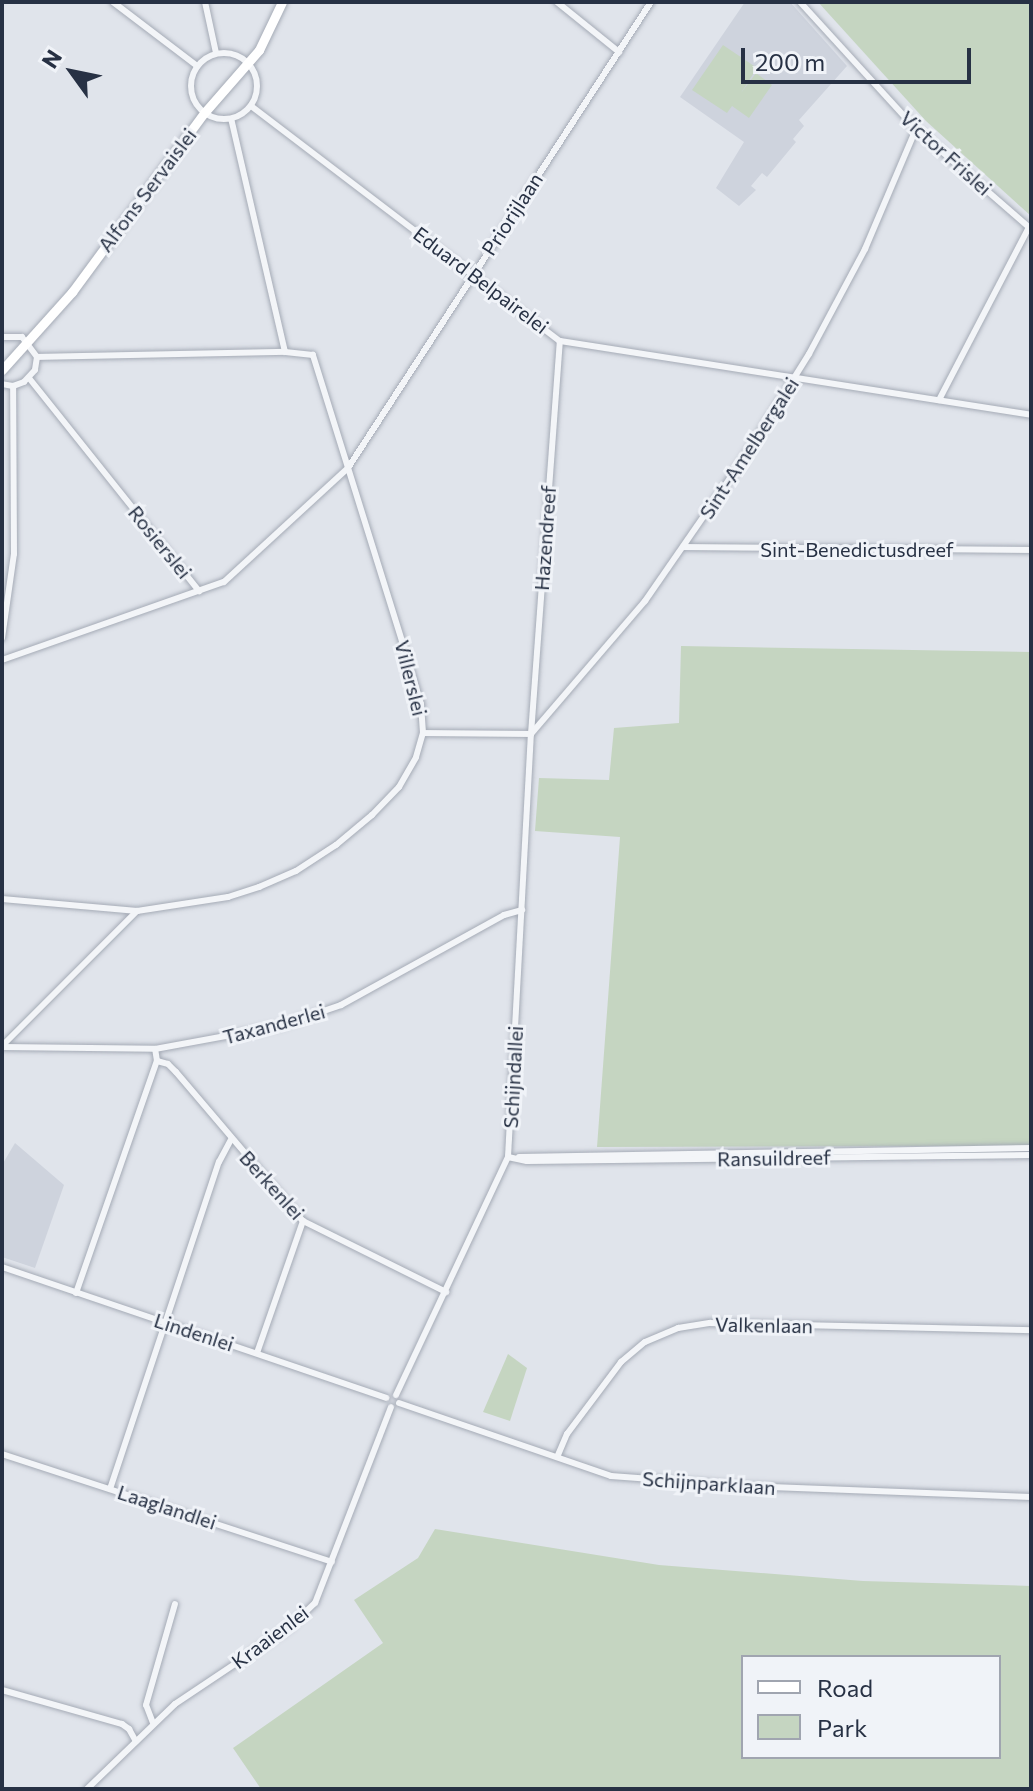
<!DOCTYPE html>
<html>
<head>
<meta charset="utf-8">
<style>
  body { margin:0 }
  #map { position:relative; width:1033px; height:1791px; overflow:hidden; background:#e0e4eb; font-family:Commissioner,sans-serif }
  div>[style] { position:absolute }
  .built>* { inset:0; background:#ced3dd }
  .green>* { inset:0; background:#c5d5c1 }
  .roads { filter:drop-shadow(0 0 2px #a5abb6) drop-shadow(0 0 2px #a5abb6) }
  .street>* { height:6px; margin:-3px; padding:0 3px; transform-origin:3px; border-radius:3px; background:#f3f5f8 }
  .street>.ring { margin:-3px; padding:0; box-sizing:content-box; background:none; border:6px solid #f3f5f8; border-radius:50% }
  .secondary>* { height:9px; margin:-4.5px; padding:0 4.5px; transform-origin:4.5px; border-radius:4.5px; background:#fff }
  span { translate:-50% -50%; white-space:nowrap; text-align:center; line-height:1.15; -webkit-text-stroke:6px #f0f3f8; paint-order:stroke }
  .street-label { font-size:20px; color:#273144 }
  .frame { position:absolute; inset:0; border:4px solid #273144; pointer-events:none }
  .legend { position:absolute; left:741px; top:1655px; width:260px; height:104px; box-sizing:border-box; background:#f0f3f8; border:2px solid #a0a5b0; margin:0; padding:10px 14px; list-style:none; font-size:24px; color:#273144 }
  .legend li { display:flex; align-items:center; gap:16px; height:40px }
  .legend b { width:40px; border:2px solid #a0a5b0 }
  .north { position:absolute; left:32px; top:32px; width:80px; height:80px; -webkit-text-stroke:6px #f0f3f8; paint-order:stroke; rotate:303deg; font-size:22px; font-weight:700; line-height:32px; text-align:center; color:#273144 }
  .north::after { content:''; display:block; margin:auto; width:28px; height:36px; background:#273144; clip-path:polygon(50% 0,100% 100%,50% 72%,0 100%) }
  .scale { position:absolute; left:741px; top:48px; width:230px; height:36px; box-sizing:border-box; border:4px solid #273144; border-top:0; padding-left:10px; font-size:24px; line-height:28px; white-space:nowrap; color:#273144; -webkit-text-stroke:6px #f0f3f8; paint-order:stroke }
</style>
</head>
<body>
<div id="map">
  <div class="built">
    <div style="clip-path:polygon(745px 2px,790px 2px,847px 66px,799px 120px,804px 126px,793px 139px,796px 142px,767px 177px,762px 173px,751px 186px,756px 190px,739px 206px,716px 188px,744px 142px,680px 97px)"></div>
    <div style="clip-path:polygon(15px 1143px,64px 1185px,35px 1268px,2px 1257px,2px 1165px)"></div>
  </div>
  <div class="green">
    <div style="clip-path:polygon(818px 2px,1031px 2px,1031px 216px,926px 121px)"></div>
    <div style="clip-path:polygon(723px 45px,757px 68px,741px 93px,756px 73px,772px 85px,749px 118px,732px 106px,727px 113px,692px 90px)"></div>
    <div style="clip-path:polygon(681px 646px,1031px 652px,1031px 1146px,597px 1147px,620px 837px,535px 831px,539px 778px,609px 780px,614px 728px,679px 723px)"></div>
    <div style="clip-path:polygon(508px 1354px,527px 1368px,510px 1421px,483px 1412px)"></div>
    <div style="clip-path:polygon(evenodd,435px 1529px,659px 1565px,863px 1581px,1031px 1586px,1031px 1789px,261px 1789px,233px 1748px,383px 1643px,354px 1600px,418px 1558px,435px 1529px,999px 1657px,999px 1757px,743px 1757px,743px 1657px,999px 1657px)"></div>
  </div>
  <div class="roads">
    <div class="street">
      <div style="left:113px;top:2px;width:106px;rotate:37.3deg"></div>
      <div style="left:205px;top:2px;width:52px;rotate:77.8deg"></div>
      <div style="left:557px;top:2px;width:80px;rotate:38.9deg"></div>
      <div style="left:800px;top:2px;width:172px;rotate:47.6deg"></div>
      <div style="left:916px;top:129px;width:152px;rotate:41deg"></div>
      <div class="ring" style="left:191px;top:53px;width:60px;height:60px"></div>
      <div style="left:251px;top:106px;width:388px;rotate:37.3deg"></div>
      <div style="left:560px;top:341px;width:477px;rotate:8.9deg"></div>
      <div style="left:2px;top:337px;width:20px"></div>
      <div style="left:22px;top:337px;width:25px;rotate:53deg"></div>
      <div style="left:37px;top:357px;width:13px;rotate:99deg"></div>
      <div style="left:35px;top:370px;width:16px;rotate:133deg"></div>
      <div style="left:24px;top:382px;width:12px;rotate:160deg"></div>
      <div style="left:13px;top:386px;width:11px;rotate:-170deg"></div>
      <div style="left:37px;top:357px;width:248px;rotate:-1.2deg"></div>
      <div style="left:29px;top:378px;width:273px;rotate:51.4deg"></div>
      <div style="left:939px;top:400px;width:195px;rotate:-62.5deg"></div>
      <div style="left:683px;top:547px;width:348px;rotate:0.5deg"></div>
      <div style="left:2px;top:638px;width:85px;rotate:-81.9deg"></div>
      <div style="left:14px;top:554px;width:168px;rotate:-90.3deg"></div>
      <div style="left:2px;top:660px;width:235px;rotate:-19.4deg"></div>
      <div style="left:224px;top:582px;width:168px;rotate:-42.6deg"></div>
      <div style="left:348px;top:468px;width:556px;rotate:-56.97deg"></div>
      <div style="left:423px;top:733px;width:108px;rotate:0.5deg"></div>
      <div style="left:531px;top:734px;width:175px;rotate:-49.4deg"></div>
      <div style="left:645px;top:601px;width:167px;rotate:-55.3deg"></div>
      <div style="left:740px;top:464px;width:130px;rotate:-57.9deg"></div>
      <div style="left:809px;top:354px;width:119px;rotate:-61.9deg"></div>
      <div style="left:865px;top:249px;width:130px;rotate:-67deg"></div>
      <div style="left:2px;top:899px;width:136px;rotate:5.1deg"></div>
      <div style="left:137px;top:911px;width:92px;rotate:-8.7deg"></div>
      <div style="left:228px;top:897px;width:33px;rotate:-18deg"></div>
      <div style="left:259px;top:887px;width:40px;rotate:-23.4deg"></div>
      <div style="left:296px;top:871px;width:48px;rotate:-33deg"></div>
      <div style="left:336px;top:845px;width:47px;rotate:-39.8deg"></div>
      <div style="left:372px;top:815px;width:39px;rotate:-46deg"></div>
      <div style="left:399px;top:787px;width:34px;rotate:-60deg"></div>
      <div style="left:416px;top:757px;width:25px;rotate:-74deg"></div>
      <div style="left:423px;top:733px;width:29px;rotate:-94deg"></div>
      <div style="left:421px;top:704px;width:66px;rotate:-106.8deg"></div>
      <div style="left:402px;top:641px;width:300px;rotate:-107.3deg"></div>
      <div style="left:313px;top:355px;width:28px;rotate:-174deg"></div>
      <div style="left:285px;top:352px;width:239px;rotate:-103deg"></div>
      <div style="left:2px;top:1046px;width:191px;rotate:-45deg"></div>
      <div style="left:2px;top:1047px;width:153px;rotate:0.7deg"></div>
      <div style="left:155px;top:1049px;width:127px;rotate:-10.4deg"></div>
      <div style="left:280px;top:1026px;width:65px;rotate:-19deg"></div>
      <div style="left:341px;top:1005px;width:186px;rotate:-28.9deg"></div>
      <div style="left:504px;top:915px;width:19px;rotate:-16deg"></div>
      <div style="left:157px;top:1061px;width:11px;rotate:15deg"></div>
      <div style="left:168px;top:1064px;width:11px;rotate:45deg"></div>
      <div style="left:176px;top:1072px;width:196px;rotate:49.6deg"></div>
      <div style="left:303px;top:1221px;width:160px;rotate:26.4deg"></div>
      <div style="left:508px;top:1157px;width:19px;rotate:12deg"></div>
      <div style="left:527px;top:1161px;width:504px;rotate:-0.68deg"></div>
      <div style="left:519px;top:1157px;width:512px;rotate:-1.01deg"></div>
      <div style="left:2px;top:1267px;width:406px;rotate:18.8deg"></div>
      <div style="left:76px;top:1293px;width:246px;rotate:-70.8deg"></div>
      <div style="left:157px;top:1061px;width:12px;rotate:-99deg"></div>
      <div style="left:257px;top:1353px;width:140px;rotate:-70.8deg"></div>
      <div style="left:396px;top:1395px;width:263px;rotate:-64.8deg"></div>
      <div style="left:508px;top:1157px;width:424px;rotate:-86.9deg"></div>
      <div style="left:531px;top:734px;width:394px;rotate:-85.8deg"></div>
      <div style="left:399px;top:1403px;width:224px;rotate:19deg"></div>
      <div style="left:611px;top:1476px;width:134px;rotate:4.3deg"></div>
      <div style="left:745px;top:1486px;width:286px;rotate:2.2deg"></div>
      <div style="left:2px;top:1454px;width:347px;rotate:18.1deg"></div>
      <div style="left:558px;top:1455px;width:23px;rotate:-67deg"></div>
      <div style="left:567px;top:1434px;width:90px;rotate:-53.1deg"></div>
      <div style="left:621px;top:1362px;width:31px;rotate:-40deg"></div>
      <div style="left:645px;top:1342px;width:36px;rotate:-23deg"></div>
      <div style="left:678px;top:1328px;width:33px;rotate:-9deg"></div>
      <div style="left:711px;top:1323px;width:320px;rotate:1.3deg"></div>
      <div style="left:110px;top:1489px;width:345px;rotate:-71.6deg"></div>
      <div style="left:219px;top:1162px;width:26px;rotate:-62deg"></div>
      <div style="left:2px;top:1690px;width:125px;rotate:15.8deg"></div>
      <div style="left:122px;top:1724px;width:9px;rotate:36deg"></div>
      <div style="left:129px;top:1729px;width:13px;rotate:61deg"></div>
      <div style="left:153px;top:1723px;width:19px;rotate:-111deg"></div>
      <div style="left:146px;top:1705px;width:105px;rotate:-74deg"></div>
      <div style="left:87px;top:1789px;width:122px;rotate:-44deg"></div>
      <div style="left:175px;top:1704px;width:138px;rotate:-33.8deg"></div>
      <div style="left:290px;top:1627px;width:35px;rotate:-44deg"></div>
      <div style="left:315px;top:1603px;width:210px;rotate:-68.8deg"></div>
    </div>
    <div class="secondary">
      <div style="left:2px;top:370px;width:105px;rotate:-48.1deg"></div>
      <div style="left:72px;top:292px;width:222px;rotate:-53.6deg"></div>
      <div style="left:204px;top:113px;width:84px;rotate:-48.9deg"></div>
      <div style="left:259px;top:50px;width:53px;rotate:-64.4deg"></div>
    </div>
  </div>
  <div class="street-label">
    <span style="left:946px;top:153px;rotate:42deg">Victor Frislei</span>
    <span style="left:147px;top:190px;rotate:-53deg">Alfons Servaislei</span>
    <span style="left:512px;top:214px;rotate:-57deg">Priorijlaan</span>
    <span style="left:481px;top:280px;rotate:37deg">Eduard Belpairelei</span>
    <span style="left:749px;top:448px;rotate:-57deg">Sint-Amelbergalei</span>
    <span style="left:545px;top:538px;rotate:-86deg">Hazendreef</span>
    <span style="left:160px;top:542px;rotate:51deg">Rosierslei</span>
    <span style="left:857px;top:549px">Sint-Benedictusdreef</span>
    <span style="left:411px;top:678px;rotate:76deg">Villerslei</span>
    <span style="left:274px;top:1024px;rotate:-15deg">Taxanderlei</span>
    <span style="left:513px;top:1077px;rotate:-87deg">Schijndallei</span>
    <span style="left:774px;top:1158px;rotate:-1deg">Ransuildreef</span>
    <span style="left:272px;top:1185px;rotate:48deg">Berkenlei</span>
    <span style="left:764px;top:1325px;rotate:1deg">Valkenlaan</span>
    <span style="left:194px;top:1332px;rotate:18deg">Lindenlei</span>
    <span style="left:709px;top:1483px;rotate:4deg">Schijnparklaan</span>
    <span style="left:167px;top:1507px;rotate:18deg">Laaglandlei</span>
    <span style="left:270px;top:1637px;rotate:-37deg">Kraaienlei</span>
  </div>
  <div class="frame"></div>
  <ul class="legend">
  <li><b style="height:10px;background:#fff"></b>Road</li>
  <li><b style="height:22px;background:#c5d5c1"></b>Park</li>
  </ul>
  <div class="north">N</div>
  <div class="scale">200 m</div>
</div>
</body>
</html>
